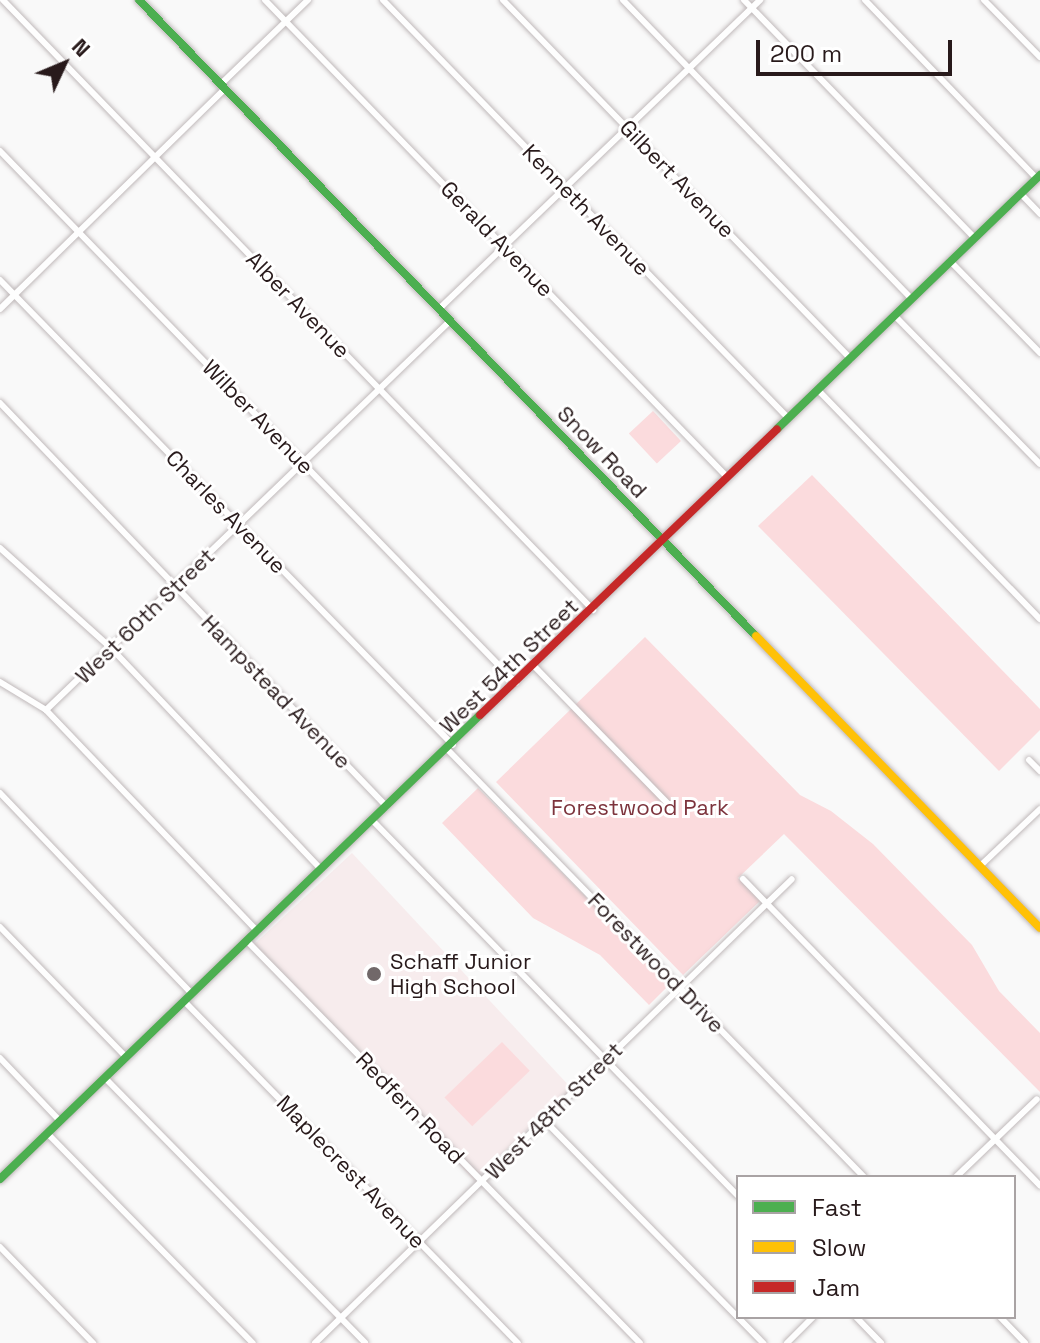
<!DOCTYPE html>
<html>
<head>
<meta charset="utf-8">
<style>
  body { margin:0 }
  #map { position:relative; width:1040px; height:1343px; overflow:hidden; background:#f9f9f9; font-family:"Space Grotesk",sans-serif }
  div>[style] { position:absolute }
  .built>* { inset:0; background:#f7eced; transform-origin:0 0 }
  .green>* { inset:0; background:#fbdbdd; transform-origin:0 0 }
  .roads { filter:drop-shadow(0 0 2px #c0b9ba) drop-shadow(0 0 2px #c0b9ba) }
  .street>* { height:6px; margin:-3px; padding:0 3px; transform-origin:3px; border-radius:3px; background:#fefefe }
  .fast>* { height:8px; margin:-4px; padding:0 4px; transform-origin:4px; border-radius:4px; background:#4caf50 }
  .slow>* { height:8px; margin:-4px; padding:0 4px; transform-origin:4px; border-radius:4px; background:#ffc107 }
  .jam>* { height:8px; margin:-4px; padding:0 4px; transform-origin:4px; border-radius:4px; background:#c62828 }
  .dots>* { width:22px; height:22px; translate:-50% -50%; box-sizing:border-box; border:4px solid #fff; border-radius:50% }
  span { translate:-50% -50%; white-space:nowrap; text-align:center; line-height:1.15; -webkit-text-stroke:6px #fff; paint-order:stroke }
  .street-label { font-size:22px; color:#281a1b }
  .park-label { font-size:22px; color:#7d343d }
  .poi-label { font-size:22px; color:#281a1b }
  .left { translate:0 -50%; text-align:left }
  .legend { position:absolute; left:736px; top:1175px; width:280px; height:144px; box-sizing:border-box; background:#fff; border:2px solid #a9a3a4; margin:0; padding:10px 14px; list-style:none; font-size:24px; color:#281a1b }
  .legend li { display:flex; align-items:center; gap:16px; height:40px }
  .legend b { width:40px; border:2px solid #a9a3a4 }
  .north { position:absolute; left:24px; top:24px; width:80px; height:80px; -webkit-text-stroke:6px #fff; paint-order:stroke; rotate:46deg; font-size:22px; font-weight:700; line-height:32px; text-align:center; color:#281a1b }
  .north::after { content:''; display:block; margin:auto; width:28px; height:36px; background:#281a1b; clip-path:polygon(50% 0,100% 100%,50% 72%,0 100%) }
  .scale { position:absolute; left:756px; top:40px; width:196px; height:36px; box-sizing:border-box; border:4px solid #281a1b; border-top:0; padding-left:10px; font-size:24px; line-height:28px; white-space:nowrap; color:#281a1b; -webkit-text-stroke:6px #fff; paint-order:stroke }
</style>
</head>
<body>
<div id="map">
  <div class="built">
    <div style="left:352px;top:853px;width:322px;height:134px;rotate:47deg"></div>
  </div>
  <div class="green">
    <div style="left:653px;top:411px;width:41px;height:33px;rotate:47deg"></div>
    <div style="clip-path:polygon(812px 475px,1040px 709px,1040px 730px,999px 771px,758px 526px)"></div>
    <div style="clip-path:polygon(645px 637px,800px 795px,831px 811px,873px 844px,972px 945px,999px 991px,1040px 1033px,1040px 1092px,784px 834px,738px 878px,760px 901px,683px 975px,496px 782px)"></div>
    <div style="clip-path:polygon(478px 788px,671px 983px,649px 1005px,600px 955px,533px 918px,442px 823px)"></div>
    <div style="left:502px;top:1042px;width:40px;height:80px;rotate:46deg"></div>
  </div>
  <div class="roads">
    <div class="street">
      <div style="left:3px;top:0;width:849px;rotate:45.95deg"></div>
      <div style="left:265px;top:0;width:665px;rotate:45.91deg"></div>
      <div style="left:383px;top:0;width:583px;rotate:45.9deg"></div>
      <div style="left:503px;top:0;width:500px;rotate:45.9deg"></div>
      <div style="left:623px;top:0;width:416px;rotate:46deg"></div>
      <div style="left:744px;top:0;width:332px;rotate:45.9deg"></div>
      <div style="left:865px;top:0;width:247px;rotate:46.1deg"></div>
      <div style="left:984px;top:0;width:80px;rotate:45.5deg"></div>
      <div style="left:221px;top:84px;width:121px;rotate:-44deg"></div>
      <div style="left:0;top:151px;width:741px;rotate:45.87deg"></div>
      <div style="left:1021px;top:194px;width:28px;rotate:46deg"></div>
      <div style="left:950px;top:261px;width:129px;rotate:45.6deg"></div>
      <div style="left:0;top:280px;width:649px;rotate:45.75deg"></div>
      <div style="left:0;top:309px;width:315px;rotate:-44.4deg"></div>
      <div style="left:439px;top:309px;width:446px;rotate:-43.9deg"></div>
      <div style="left:895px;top:316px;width:207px;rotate:45.6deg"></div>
      <div style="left:818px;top:390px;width:319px;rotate:45.9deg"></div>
      <div style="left:0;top:403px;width:559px;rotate:46.23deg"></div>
      <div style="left:0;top:548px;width:149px;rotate:42deg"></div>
      <div style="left:111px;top:648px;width:305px;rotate:46.5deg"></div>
      <div style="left:534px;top:666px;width:199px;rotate:45.8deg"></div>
      <div style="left:0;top:682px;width:54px;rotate:31.3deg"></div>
      <div style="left:46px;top:710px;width:306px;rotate:46.3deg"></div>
      <div style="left:46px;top:710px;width:561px;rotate:-43.92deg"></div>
      <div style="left:448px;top:750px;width:596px;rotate:45.75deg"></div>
      <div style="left:1029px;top:760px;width:16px;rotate:45deg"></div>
      <div style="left:0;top:793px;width:278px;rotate:46.3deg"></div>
      <div style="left:373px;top:821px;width:523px;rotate:45.77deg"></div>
      <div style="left:980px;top:866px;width:83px;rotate:-43.5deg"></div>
      <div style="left:743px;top:879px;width:427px;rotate:45.9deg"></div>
      <div style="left:0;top:927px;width:181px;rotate:45.9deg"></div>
      <div style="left:247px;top:941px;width:562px;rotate:45.65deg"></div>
      <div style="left:184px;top:1001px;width:478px;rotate:45.7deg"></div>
      <div style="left:0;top:1058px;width:87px;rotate:46.4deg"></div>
      <div style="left:105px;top:1078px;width:371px;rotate:45.5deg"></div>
      <div style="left:544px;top:1120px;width:313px;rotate:45.5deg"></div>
      <div style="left:47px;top:1133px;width:294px;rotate:45.6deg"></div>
      <div style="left:956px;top:1177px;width:112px;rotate:-43.9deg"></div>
      <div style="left:0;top:1247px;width:134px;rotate:45.9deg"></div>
      <div style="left:856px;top:1317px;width:36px;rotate:46deg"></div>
      <div style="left:1000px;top:1317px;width:36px;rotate:46deg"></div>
      <div style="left:315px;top:1343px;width:665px;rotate:-44.21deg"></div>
      <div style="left:787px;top:1343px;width:37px;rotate:-45deg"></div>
    </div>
    <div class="fast">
      <div style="left:139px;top:0;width:886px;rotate:45.87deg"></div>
      <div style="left:777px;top:429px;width:366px;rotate:-44deg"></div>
      <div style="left:0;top:1179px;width:668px;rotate:-44.03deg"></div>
    </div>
    <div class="slow">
      <div style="left:756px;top:636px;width:407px;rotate:45.8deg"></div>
    </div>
    <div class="jam">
      <div style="left:480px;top:715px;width:412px;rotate:-43.9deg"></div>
    </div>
  </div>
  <div class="dots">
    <div style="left:374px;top:974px;background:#716869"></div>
  </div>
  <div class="street-label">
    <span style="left:677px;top:179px;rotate:46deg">Gilbert Avenue</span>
    <span style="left:586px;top:210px;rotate:46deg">Kenneth Avenue</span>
    <span style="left:497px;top:239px;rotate:46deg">Gerald Avenue</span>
    <span style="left:298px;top:305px;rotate:46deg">Alber Avenue</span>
    <span style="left:258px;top:417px;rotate:46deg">Wilber Avenue</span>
    <span style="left:602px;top:452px;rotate:46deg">Snow Road</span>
    <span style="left:226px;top:512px;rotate:46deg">Charles Avenue</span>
    <span style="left:145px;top:616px;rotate:-44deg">West 60th Street</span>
    <span style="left:509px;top:666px;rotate:-44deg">West 54th Street</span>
    <span style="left:276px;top:692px;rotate:46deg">Hampstead Avenue</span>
    <span style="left:656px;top:963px;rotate:46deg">Forestwood Drive</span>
    <span style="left:410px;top:1108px;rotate:46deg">Redfern Road</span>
    <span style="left:554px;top:1111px;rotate:-45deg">West 48th Street</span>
    <span style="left:351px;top:1172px;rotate:46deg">Maplecrest Avenue</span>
  </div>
  <div class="park-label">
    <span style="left:640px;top:808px">Forestwood Park</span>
  </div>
  <div class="poi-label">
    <span class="left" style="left:390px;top:974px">Schaff Junior<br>High School</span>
  </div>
  <ul class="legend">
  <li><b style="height:10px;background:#4caf50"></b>Fast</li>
  <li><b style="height:10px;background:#ffc107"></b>Slow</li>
  <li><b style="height:10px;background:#c62828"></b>Jam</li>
  </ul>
  <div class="north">N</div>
  <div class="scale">200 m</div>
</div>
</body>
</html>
